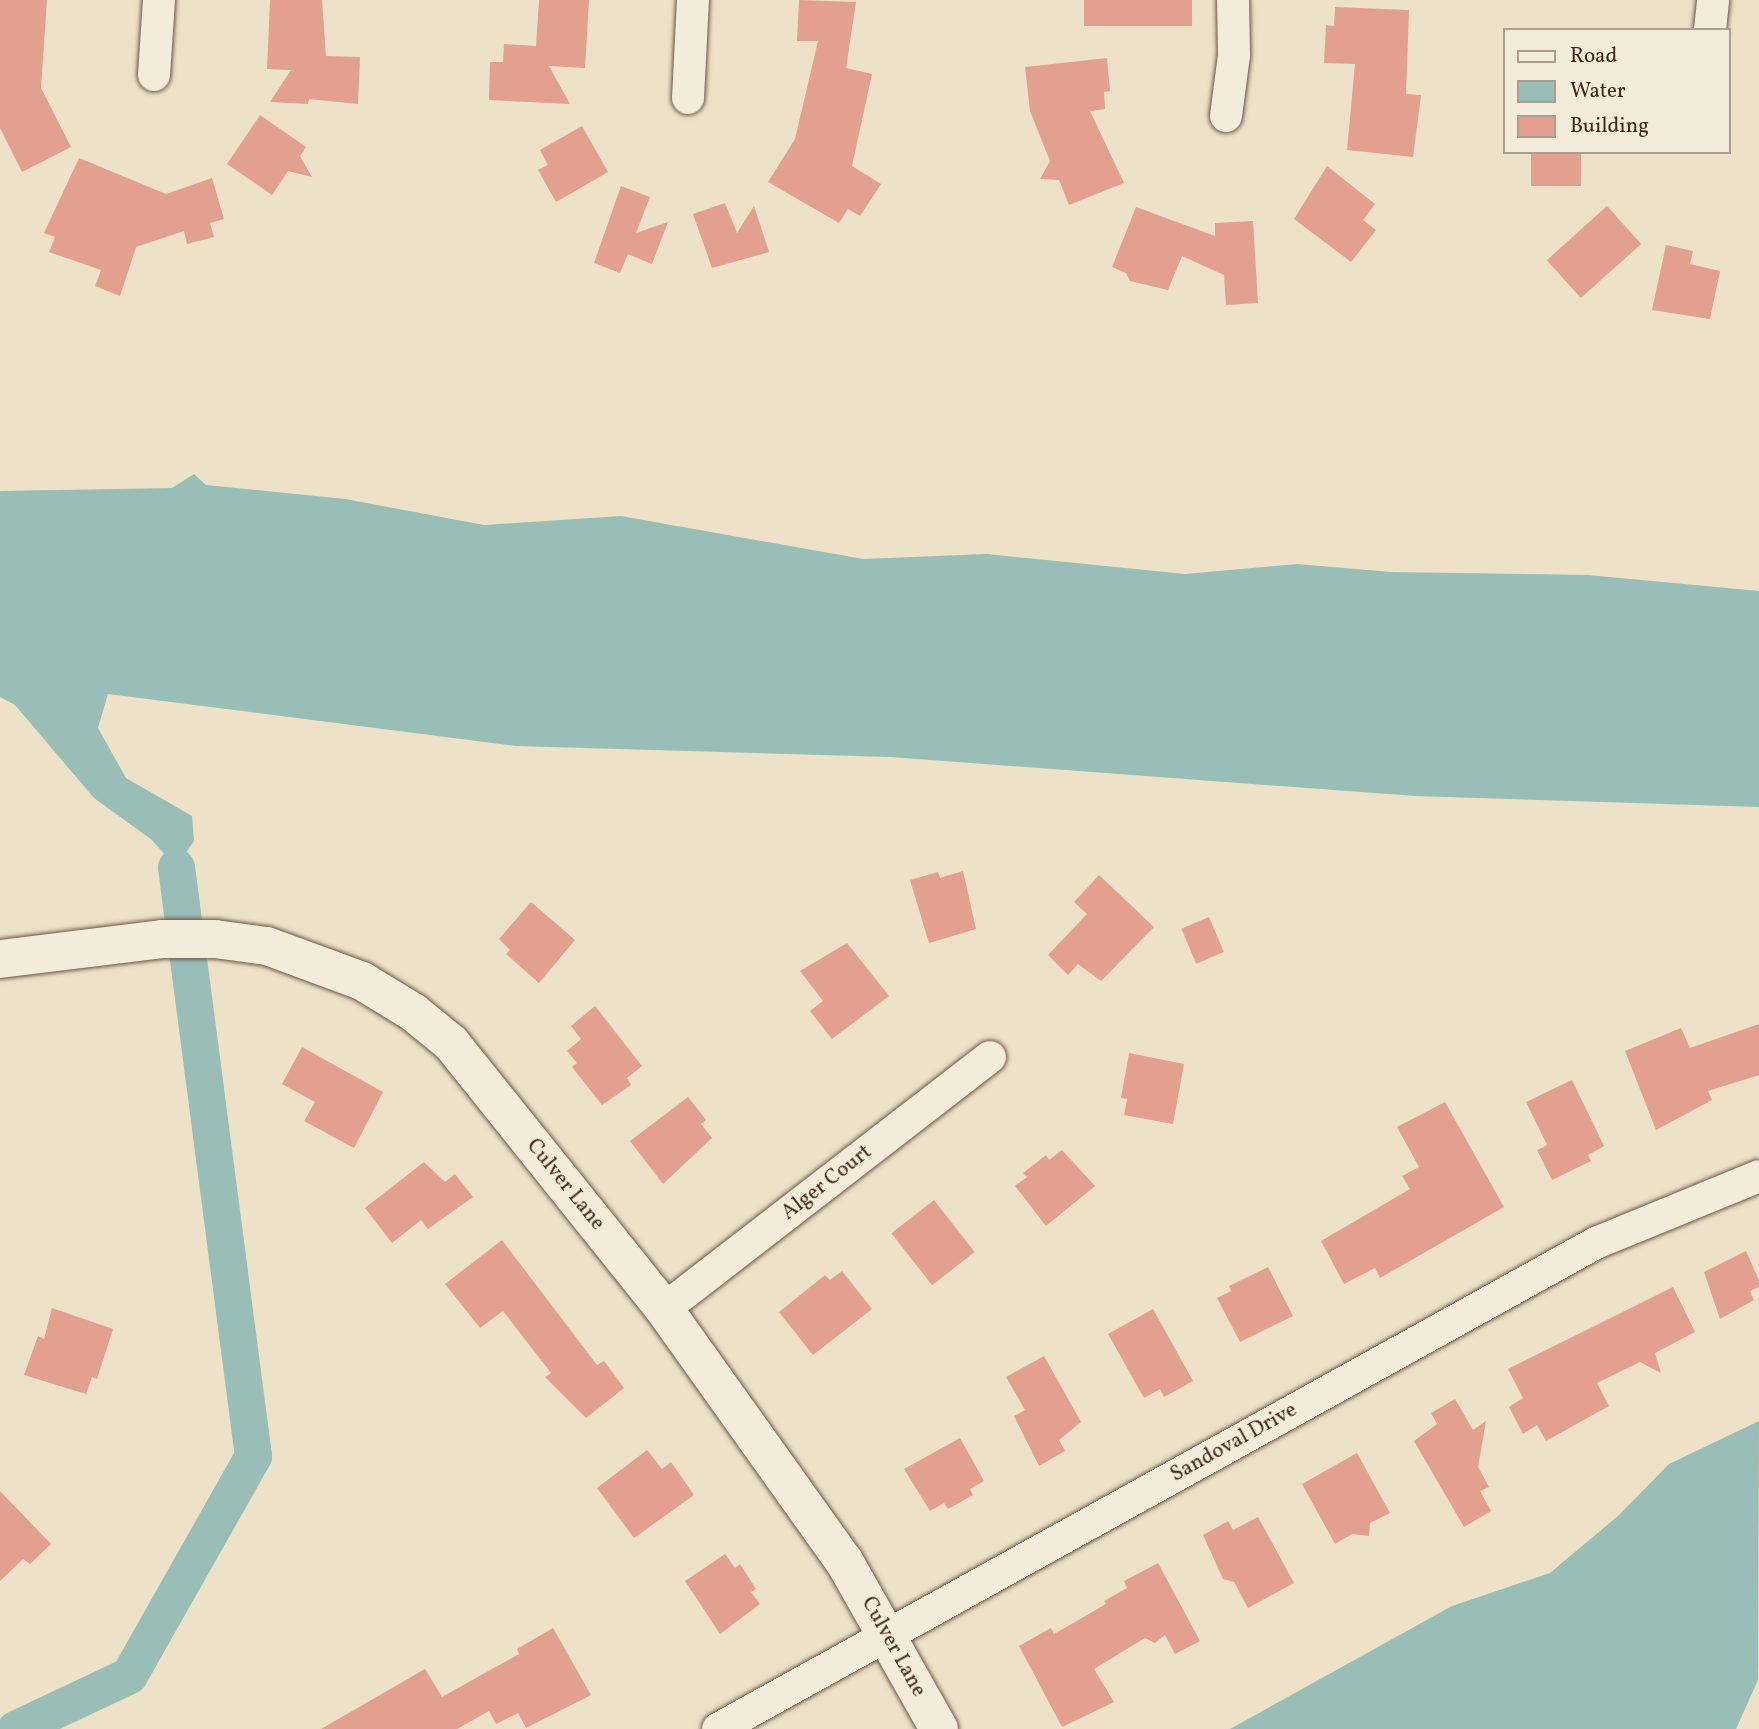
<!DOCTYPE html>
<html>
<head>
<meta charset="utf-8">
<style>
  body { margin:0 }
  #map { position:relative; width:1759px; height:1729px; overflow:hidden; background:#ede1c7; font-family:Vollkorn,serif }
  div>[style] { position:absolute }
  .water>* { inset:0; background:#99bdb7 }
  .canal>* { height:37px; margin:-18.5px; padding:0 18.5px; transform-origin:18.5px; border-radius:18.5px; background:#99bdb7 }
  .building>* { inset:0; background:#e4a08f; transform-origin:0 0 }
  .roads { filter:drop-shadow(0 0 2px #6a5648) drop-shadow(0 0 2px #6a5648) }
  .street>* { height:32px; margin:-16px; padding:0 16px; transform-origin:16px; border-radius:16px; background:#f3ecdb }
  .secondary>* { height:38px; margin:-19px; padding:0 19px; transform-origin:19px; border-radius:19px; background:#f3ecdb }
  span { translate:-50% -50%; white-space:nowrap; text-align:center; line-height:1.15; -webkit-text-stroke:6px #f3ecdb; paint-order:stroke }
  .street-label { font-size:21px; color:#3f271e }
  .legend { position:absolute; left:1503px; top:28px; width:228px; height:126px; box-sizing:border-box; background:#f3ecdb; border:2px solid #ab9d8f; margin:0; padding:9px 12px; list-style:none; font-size:21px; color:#3f271e }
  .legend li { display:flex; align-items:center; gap:14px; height:35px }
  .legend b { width:35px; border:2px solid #ab9d8f }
</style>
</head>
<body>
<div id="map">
  <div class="water">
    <div style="clip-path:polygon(194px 474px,206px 485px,345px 499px,484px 525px,621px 516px,863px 559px,987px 554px,1185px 574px,1297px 564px,1391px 572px,1588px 575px,1759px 591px,1759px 807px,1415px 796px,890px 757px,516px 746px,108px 694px,98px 728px,126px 778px,192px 816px,194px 841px,176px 867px,152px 840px,94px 798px,15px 705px,0 697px,0 491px,172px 488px)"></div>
    <div style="clip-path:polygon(1759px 1421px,1758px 1680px,1736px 1729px,1230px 1729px,1452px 1606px,1550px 1573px,1618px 1516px,1669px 1464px)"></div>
  </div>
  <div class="canal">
    <div style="left:15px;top:1729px;width:126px;rotate:-25.3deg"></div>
    <div style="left:129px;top:1675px;width:252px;rotate:-60.5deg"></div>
    <div style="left:253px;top:1456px;width:594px;rotate:-97.45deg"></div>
  </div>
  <div class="building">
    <div style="clip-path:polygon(0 0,47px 0,41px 88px,71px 147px,22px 172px,0 128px)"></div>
    <div style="clip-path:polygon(270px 0,322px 0,326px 56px,360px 57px,358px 104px,309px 99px,308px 104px,270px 102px,291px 70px,267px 69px)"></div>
    <div style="clip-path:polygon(539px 0,589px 0,585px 68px,549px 66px,570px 104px,489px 100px,490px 62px,503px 62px,504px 44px,536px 46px)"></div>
    <div style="clip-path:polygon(799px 0,856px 2px,846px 68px,872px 74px,852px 166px,881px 184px,860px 216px,848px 209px,839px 223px,768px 182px,795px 139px,818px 41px,797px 41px)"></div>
    <div style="left:1084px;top:0;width:108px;height:26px"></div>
    <div style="clip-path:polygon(1335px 7px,1409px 10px,1406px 94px,1421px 95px,1413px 157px,1347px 150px,1355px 64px,1324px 63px,1326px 25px,1334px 26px)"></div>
    <div style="clip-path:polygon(1107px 58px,1110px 91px,1104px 92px,1105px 109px,1090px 111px,1124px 183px,1069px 205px,1059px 180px,1040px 179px,1050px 161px,1030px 111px,1025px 67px)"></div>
    <div style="clip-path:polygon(260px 115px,306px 147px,300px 156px,312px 177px,288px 171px,272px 195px,227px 164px)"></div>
    <div style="clip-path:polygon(582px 126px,608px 172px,556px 202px,538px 170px,548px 165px,540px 150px)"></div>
    <div style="left:1531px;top:152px;width:50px;height:34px"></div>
    <div style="clip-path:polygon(79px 158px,166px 194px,212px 178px,224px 219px,210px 223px,214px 237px,187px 244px,184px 231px,136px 247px,120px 296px,95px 286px,101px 270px,49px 252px,55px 237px,44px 233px)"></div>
    <div style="clip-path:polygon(1327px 166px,1375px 204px,1363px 220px,1376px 230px,1351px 262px,1294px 219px)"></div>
    <div style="clip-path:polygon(621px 186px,650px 197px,636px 233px,668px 222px,652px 264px,628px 254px,620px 273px,594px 263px)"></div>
    <div style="clip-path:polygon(725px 203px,737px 233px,754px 206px,769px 252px,712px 268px,693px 214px)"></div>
    <div style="left:1607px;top:206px;width:51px;height:81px;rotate:48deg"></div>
    <div style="clip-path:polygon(1136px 207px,1215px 236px,1215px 223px,1253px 221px,1258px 303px,1226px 305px,1224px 275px,1182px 256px,1168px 290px,1130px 281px,1126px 273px,1112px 267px)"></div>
    <div style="clip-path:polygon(1666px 245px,1693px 251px,1690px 264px,1720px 271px,1710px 319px,1652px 310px)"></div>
    <div style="clip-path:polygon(963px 871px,976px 929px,929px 943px,910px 880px,938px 872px,940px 878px)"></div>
    <div style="clip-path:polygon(1099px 875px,1154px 927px,1101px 981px,1078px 964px,1068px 975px,1048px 955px,1087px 914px,1074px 902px)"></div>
    <div style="clip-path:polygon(531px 902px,575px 940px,539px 983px,506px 954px,510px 950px,499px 939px)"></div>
    <div style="left:1209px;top:917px;width:38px;height:30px;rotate:67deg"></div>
    <div style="clip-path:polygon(847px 943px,889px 996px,832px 1039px,810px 1011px,823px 1001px,800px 971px)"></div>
    <div style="clip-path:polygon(595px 1006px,642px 1066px,627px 1078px,631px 1085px,602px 1105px,572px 1067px,577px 1063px,567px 1051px,581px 1039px,571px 1026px)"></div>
    <div style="clip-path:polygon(1759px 1024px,1759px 1075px,1708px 1091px,1712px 1100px,1656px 1130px,1625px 1051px,1681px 1028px,1690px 1048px)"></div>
    <div style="clip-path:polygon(302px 1047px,383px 1092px,354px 1148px,304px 1121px,315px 1102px,282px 1084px)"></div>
    <div style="clip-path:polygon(1129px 1053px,1184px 1064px,1173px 1124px,1124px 1115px,1127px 1099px,1121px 1098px)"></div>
    <div style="clip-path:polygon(1572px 1080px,1604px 1146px,1588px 1155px,1591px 1161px,1552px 1180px,1537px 1150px,1547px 1145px,1526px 1102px)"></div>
    <div style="clip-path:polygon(688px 1097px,706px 1120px,701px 1124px,712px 1138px,663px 1184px,630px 1141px)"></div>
    <div style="clip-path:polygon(1445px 1102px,1504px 1207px,1380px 1278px,1375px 1268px,1344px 1284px,1321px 1241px,1410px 1189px,1402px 1176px,1419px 1167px,1397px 1127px)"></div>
    <div style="clip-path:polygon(1062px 1150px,1095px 1186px,1046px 1226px,1015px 1186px,1027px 1177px,1023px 1173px,1046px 1155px,1049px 1160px)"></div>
    <div style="clip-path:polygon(424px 1162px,445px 1182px,455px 1174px,473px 1197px,428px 1229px,421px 1220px,392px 1243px,365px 1208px)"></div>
    <div style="left:934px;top:1200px;width:66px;height:54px;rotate:52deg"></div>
    <div style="clip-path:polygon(502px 1240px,597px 1365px,604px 1361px,624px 1388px,586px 1418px,545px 1377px,551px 1373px,503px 1311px,480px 1328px,445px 1284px)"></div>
    <div style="clip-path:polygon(1746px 1251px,1759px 1280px,1759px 1287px,1750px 1291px,1754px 1300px,1720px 1319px,1704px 1272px)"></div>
    <div style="clip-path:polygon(1268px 1267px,1293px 1316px,1240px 1342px,1217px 1298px,1231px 1291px,1229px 1286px)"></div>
    <div style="clip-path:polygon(842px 1271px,872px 1309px,813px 1355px,779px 1312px,825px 1275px,830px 1280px)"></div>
    <div style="clip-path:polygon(1673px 1287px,1695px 1332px,1655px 1353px,1661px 1373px,1640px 1362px,1597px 1383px,1609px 1406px,1546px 1441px,1537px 1425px,1523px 1434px,1509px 1407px,1523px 1398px,1508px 1369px)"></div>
    <div style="clip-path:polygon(52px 1308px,113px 1329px,97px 1379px,92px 1377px,86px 1394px,24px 1375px,38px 1336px,44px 1339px)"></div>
    <div style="clip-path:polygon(1153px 1309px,1193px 1381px,1164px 1397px,1160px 1389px,1144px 1398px,1108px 1334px)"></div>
    <div style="clip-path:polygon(1044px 1356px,1081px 1422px,1059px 1440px,1065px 1451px,1039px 1466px,1014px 1416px,1025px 1410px,1006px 1377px)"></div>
    <div style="clip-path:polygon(1455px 1399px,1473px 1430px,1486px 1421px,1478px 1467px,1489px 1487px,1480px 1491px,1491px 1511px,1464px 1527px,1414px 1441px,1437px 1424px,1431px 1413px)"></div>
    <div style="clip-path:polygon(960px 1438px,984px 1481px,970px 1489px,973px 1495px,948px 1509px,944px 1503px,930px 1511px,904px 1469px)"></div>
    <div style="clip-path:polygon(647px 1450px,662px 1469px,671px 1462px,694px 1495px,634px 1538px,597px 1488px)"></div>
    <div style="clip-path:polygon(1357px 1453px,1390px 1513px,1370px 1523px,1369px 1536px,1352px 1534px,1335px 1544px,1302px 1484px)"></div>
    <div style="clip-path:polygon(0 1491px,51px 1544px,30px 1564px,23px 1559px,0 1581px)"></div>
    <div style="clip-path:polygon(1258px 1517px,1294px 1583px,1248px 1608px,1234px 1582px,1223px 1579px,1203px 1535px,1228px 1521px,1233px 1530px)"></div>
    <div style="clip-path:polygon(725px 1554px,735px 1568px,740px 1564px,756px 1589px,751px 1592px,760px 1604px,720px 1634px,685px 1581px)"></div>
    <div style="clip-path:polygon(1158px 1563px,1200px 1641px,1175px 1654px,1165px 1635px,1155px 1643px,1145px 1638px,1094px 1669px,1114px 1702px,1062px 1727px,1019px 1646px,1051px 1628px,1054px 1634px,1106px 1604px,1104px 1601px,1127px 1588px,1124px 1581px)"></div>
    <div style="clip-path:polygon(553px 1628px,591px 1695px,526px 1728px,518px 1713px,496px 1724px,489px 1711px,457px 1729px,321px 1729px,425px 1669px,442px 1697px,519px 1654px,517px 1649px)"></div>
  </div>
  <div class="roads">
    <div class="street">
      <div style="left:1710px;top:30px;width:30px;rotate:-84deg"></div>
      <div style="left:154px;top:75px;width:75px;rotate:-86.2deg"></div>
      <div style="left:688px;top:98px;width:98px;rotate:-87.1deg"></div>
      <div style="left:1226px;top:116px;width:62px;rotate:-82.5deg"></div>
      <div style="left:1234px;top:55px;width:55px;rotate:-91deg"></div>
      <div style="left:664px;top:1309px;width:412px;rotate:-37.7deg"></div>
      <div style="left:718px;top:1729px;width:1004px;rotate:-28.97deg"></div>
      <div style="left:1596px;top:1243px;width:176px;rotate:-22.3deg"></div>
    </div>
    <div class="secondary">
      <div style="left:0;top:959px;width:163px;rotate:-7deg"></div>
      <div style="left:162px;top:939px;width:53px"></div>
      <div style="left:215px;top:939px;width:52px;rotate:7.7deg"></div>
      <div style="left:267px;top:946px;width:101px;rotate:20.2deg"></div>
      <div style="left:362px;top:981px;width:60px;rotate:31.3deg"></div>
      <div style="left:413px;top:1012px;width:49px;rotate:39.2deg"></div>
      <div style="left:451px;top:1043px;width:341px;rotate:51.3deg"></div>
      <div style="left:664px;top:1309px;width:310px;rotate:54.5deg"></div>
      <div style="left:844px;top:1561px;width:193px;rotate:60.5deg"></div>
    </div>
  </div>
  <div class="street-label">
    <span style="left:827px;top:1183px;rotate:-38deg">Alger Court</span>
    <span style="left:565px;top:1185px;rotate:51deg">Culver Lane</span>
    <span style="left:1234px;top:1443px;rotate:-29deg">Sandoval Drive</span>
    <span style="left:893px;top:1647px;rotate:61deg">Culver Lane</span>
  </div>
  <ul class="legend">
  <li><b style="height:9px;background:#f3ecdb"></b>Road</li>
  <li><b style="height:19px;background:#99bdb7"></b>Water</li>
  <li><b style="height:19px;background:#e4a08f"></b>Building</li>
  </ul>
</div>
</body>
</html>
